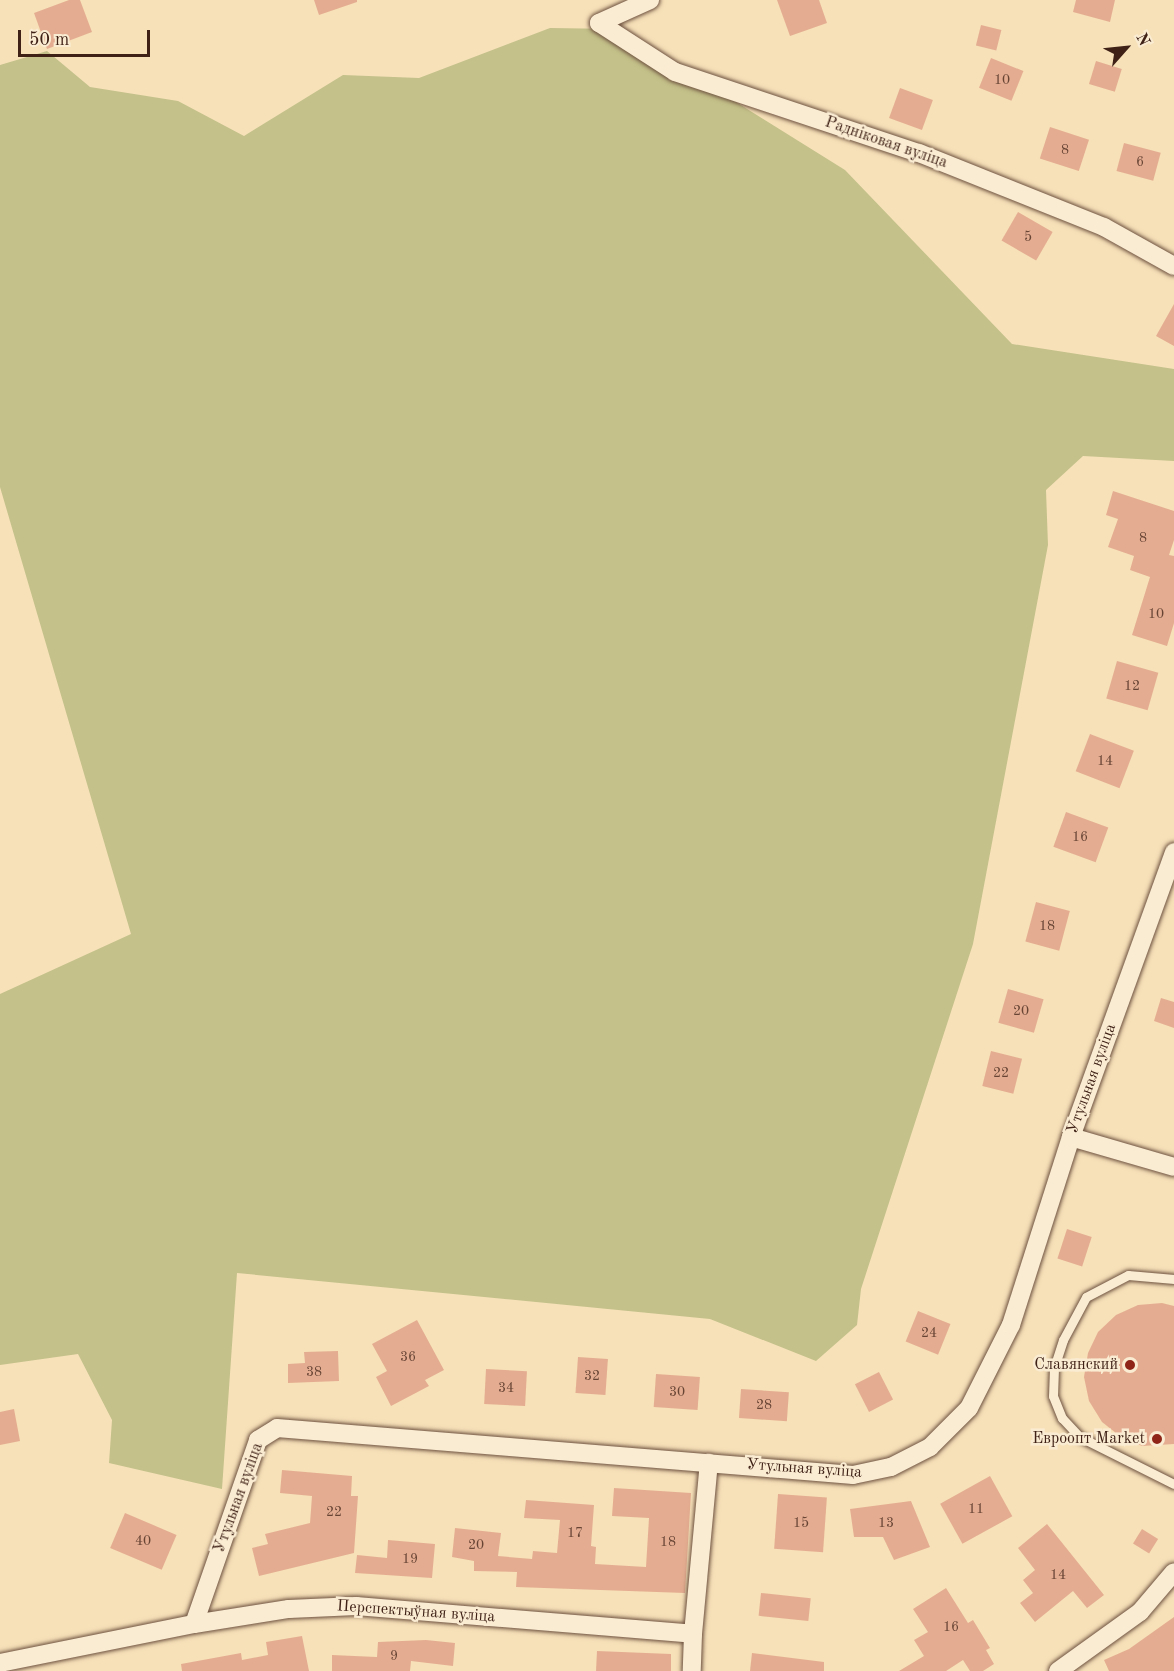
<!DOCTYPE html>
<html>
<head>
<meta charset="utf-8">
<style>
  body { margin:0 }
  #map { position:relative; width:1174px; height:1671px; overflow:hidden; background:#f7e1b9; font-family:"Old Standard TT",serif }
  div>[style] { position:absolute }
  .green>* { inset:0; background:#c4c18a }
  .building>* { inset:0; background:#e4ad91; transform-origin:0 0 }
  .roads { filter:drop-shadow(0 0 2px #6d513f) drop-shadow(0 0 2px #6d513f) }
  .lane>* { height:9px; margin:-4.5px; padding:0 4.5px; transform-origin:4.5px; border-radius:4.5px; background:#faecd2 }
  .street>* { height:18px; margin:-9px; padding:0 9px; transform-origin:9px; border-radius:9px; background:#faecd2 }
  .dots>* { width:16px; height:16px; translate:-50% -50%; box-sizing:border-box; border:3px solid #faecd2; border-radius:50% }
  span { translate:-50% -50%; white-space:nowrap; text-align:center; line-height:1.15; -webkit-text-stroke:5px #faecd2; paint-order:stroke }
  .number-label { font-size:14px; color:#684435 }
  .number-label span { -webkit-text-stroke-width:0 }
  .street-label { font-size:16px; color:#3f2116 }
  .poi-label { font-size:16px; color:#3f2116 }
  .right { translate:-100% -50%; text-align:right }
  .north { position:absolute; left:1096px; top:18px; width:60px; height:60px; -webkit-text-stroke:4px #faecd2; paint-order:stroke; rotate:63deg; font-size:16px; font-weight:700; line-height:24px; text-align:center; color:#3f2116 }
  .north::after { content:''; display:block; margin:auto; width:21px; height:27px; background:#3f2116; clip-path:polygon(50% 0,100% 100%,50% 72%,0 100%) }
  .scale { position:absolute; left:18px; top:30px; width:132px; height:27px; box-sizing:border-box; border:3px solid #3f2116; border-top:0; padding-left:8px; font-size:18px; line-height:21px; white-space:nowrap; color:#3f2116; -webkit-text-stroke:4px #faecd2; paint-order:stroke }
</style>
</head>
<body>
<div id="map">
  <div class="green">
    <div style="clip-path:polygon(550px 28px,619px 29px,845px 170px,1012px 344px,1174px 369px,1174px 461px,1083px 456px,1046px 490px,1048px 545px,973px 944px,861px 1289px,857px 1325px,816px 1361px,710px 1319px,237px 1273px,222px 1489px,109px 1463px,112px 1420px,78px 1354px,0 1365px,0 994px,131px 934px,0 487px,0 65px,47px 51px,90px 87px,178px 101px,244px 136px,343px 75px,419px 78px)"></div>
  </div>
  <div class="building">
    <div style="clip-path:polygon(69px 0,80px 0,92px 32px,47px 49px,34px 13px)"></div>
    <div style="clip-path:polygon(314px 0,357px 0,357px 2px,319px 15px)"></div>
    <div style="clip-path:polygon(777px 0,819px 0,827px 23px,790px 36px)"></div>
    <div style="clip-path:polygon(1076px 0,1115px 0,1110px 22px,1073px 12px)"></div>
    <div style="left:981px;top:25px;width:21px;height:21px;rotate:14deg"></div>
    <div style="left:991px;top:58px;width:35px;height:32px;rotate:22deg"></div>
    <div style="left:1096px;top:61px;width:27px;height:24px;rotate:17deg"></div>
    <div style="left:900px;top:88px;width:35px;height:32px;rotate:20deg"></div>
    <div style="left:1050px;top:127px;width:41px;height:33px;rotate:18deg"></div>
    <div style="left:1124px;top:143px;width:38px;height:29px;rotate:15deg"></div>
    <div style="left:1018px;top:212px;width:40px;height:33px;rotate:30deg"></div>
    <div style="clip-path:polygon(1174px 304px,1174px 346px,1156px 336px)"></div>
    <div style="clip-path:polygon(1113px 491px,1174px 511px,1174px 540px,1169px 555px,1174px 556px,1174px 623px,1167px 646px,1132px 635px,1150px 577px,1130px 570px,1134px 556px,1108px 547px,1118px 519px,1106px 515px)"></div>
    <div style="left:1117px;top:661px;width:43px;height:39px;rotate:16deg"></div>
    <div style="left:1090px;top:734px;width:47px;height:40px;rotate:21deg"></div>
    <div style="left:1066px;top:812px;width:45px;height:37px;rotate:20deg"></div>
    <div style="left:1036px;top:902px;width:35px;height:41px;rotate:15deg"></div>
    <div style="left:1008px;top:989px;width:37px;height:35px;rotate:16deg"></div>
    <div style="clip-path:polygon(1161px 998px,1174px 1002px,1174px 1028px,1154px 1021px)"></div>
    <div style="left:991px;top:1051px;width:32px;height:36px;rotate:14deg"></div>
    <div style="left:1067px;top:1229px;width:26px;height:31px;rotate:18deg"></div>
    <div style="clip-path:polygon(1162px 1303px,1174px 1306px,1174px 1444px,1142px 1446px,1121px 1437px,1102px 1422px,1089px 1401px,1084px 1377px,1088px 1353px,1098px 1332px,1116px 1315px,1138px 1305px)"></div>
    <div style="left:918px;top:1311px;width:35px;height:33px;rotate:22deg"></div>
    <div style="clip-path:polygon(417px 1320px,444px 1370px,425px 1380px,429px 1386px,391px 1406px,376px 1377px,387px 1371px,372px 1344px)"></div>
    <div style="clip-path:polygon(338px 1351px,339px 1381px,288px 1383px,288px 1364px,305px 1363px,304px 1352px)"></div>
    <div style="left:578px;top:1357px;width:30px;height:36px;rotate:4deg"></div>
    <div style="left:486px;top:1369px;width:41px;height:35px;rotate:3deg"></div>
    <div style="left:879px;top:1372px;width:31px;height:27px;rotate:63deg"></div>
    <div style="left:656px;top:1374px;width:44px;height:33px;rotate:4deg"></div>
    <div style="left:741px;top:1389px;width:48px;height:29px;rotate:4deg"></div>
    <div style="clip-path:polygon(14px 1409px,20px 1441px,0 1445px,0 1412px)"></div>
    <div style="clip-path:polygon(282px 1470px,352px 1476px,351px 1496px,358px 1496px,354px 1553px,259px 1576px,252px 1548px,268px 1544px,265px 1534px,310px 1523px,312px 1496px,280px 1493px)"></div>
    <div style="left:990px;top:1476px;width:46px;height:57px;rotate:61deg"></div>
    <div style="clip-path:polygon(614px 1488px,691px 1493px,685px 1593px,516px 1587px,517px 1572px,474px 1571px,474px 1561px,452px 1557px,455px 1528px,501px 1533px,498px 1556px,532px 1559px,533px 1551px,557px 1553px,560px 1520px,524px 1518px,526px 1500px,594px 1505px,591px 1546px,596px 1547px,595px 1564px,646px 1567px,649px 1518px,612px 1516px)"></div>
    <div style="left:778px;top:1494px;width:49px;height:55px;rotate:4deg"></div>
    <div style="clip-path:polygon(911px 1501px,930px 1547px,894px 1560px,883px 1537px,854px 1537px,850px 1509px)"></div>
    <div style="left:125px;top:1513px;width:56px;height:38px;rotate:23deg"></div>
    <div style="clip-path:polygon(1047px 1524px,1104px 1595px,1087px 1608px,1073px 1591px,1035px 1622px,1020px 1603px,1033px 1593px,1023px 1580px,1035px 1570px,1018px 1548px)"></div>
    <div style="left:1142px;top:1529px;width:19px;height:17px;rotate:32deg"></div>
    <div style="clip-path:polygon(388px 1540px,435px 1544px,432px 1578px,355px 1573px,357px 1555px,387px 1558px)"></div>
    <div style="clip-path:polygon(946px 1588px,968px 1623px,973px 1620px,990px 1648px,986px 1650px,994px 1664px,983px 1671px,970px 1671px,963px 1660px,946px 1671px,899px 1671px,924px 1656px,914px 1640px,928px 1632px,913px 1609px)"></div>
    <div style="left:761px;top:1593px;width:50px;height:23px;rotate:6deg"></div>
    <div style="clip-path:polygon(1174px 1617px,1174px 1671px,1109px 1671px,1104px 1660px,1129px 1649px)"></div>
    <div style="clip-path:polygon(302px 1636px,309px 1671px,182px 1671px,181px 1664px,241px 1653px,242px 1660px,268px 1655px,266px 1642px)"></div>
    <div style="clip-path:polygon(426px 1640px,455px 1643px,453px 1666px,411px 1661px,410px 1671px,332px 1671px,332px 1655px,377px 1657px,378px 1642px)"></div>
    <div style="clip-path:polygon(597px 1651px,671px 1654px,671px 1671px,596px 1671px)"></div>
    <div style="clip-path:polygon(752px 1653px,824px 1662px,824px 1671px,750px 1671px)"></div>
  </div>
  <div class="roads">
    <div class="lane">
      <div style="left:1174px;top:1279px;width:46px;rotate:-175deg"></div>
      <div style="left:1128px;top:1275px;width:47px;rotate:152.4deg"></div>
      <div style="left:1086px;top:1297px;width:49px;rotate:118.1deg"></div>
      <div style="left:1063px;top:1340px;width:29px;rotate:108deg"></div>
      <div style="left:1054px;top:1368px;width:28px;rotate:92deg"></div>
      <div style="left:1053px;top:1396px;width:24px;rotate:68deg"></div>
      <div style="left:1062px;top:1418px;width:26px;rotate:47deg"></div>
      <div style="left:1080px;top:1437px;width:105px;rotate:26.6deg"></div>
    </div>
    <div class="street">
      <div style="left:599px;top:23px;width:90px;rotate:32.8deg"></div>
      <div style="left:675px;top:72px;width:257px;rotate:18.4deg"></div>
      <div style="left:919px;top:153px;width:199px;rotate:21.8deg"></div>
      <div style="left:1104px;top:227px;width:80px;rotate:29.1deg"></div>
      <div style="left:599px;top:23px;width:56px;rotate:-24.3deg"></div>
      <div style="left:1071px;top:1137px;width:107px;rotate:16.2deg"></div>
      <div style="left:194px;top:1624px;width:195px;rotate:-70.8deg"></div>
      <div style="left:258px;top:1440px;width:22px;rotate:-32deg"></div>
      <div style="left:277px;top:1428px;width:578px;rotate:4.66deg"></div>
      <div style="left:853px;top:1475px;width:39px;rotate:-12deg"></div>
      <div style="left:891px;top:1467px;width:44px;rotate:-27.1deg"></div>
      <div style="left:930px;top:1447px;width:55px;rotate:-45deg"></div>
      <div style="left:969px;top:1408px;width:93px;rotate:-63.2deg"></div>
      <div style="left:1011px;top:1325px;width:197px;rotate:-72.3deg"></div>
      <div style="left:1071px;top:1137px;width:303px;rotate:-70.1deg"></div>
      <div style="left:693px;top:1634px;width:172px;rotate:-84.7deg"></div>
      <div style="left:0;top:1663px;width:198px;rotate:-11.4deg"></div>
      <div style="left:194px;top:1624px;width:96px;rotate:-9deg"></div>
      <div style="left:289px;top:1609px;width:67px;rotate:-2.6deg"></div>
      <div style="left:356px;top:1606px;width:338px;rotate:4.7deg"></div>
      <div style="left:693px;top:1634px;width:37px;rotate:92deg"></div>
      <div style="left:1058px;top:1671px;width:101px;rotate:-35.7deg"></div>
      <div style="left:1140px;top:1612px;width:52px;rotate:-49.6deg"></div>
    </div>
  </div>
  <div class="dots">
    <div style="left:1130px;top:1365px;background:#8f2418"></div>
    <div style="left:1157px;top:1439px;background:#8f2418"></div>
  </div>
  <div class="number-label">
    <span style="left:1002px;top:80px">10</span>
    <span style="left:1065px;top:150px">8</span>
    <span style="left:1140px;top:162px">6</span>
    <span style="left:1028px;top:237px">5</span>
    <span style="left:1143px;top:538px">8</span>
    <span style="left:1156px;top:614px">10</span>
    <span style="left:1132px;top:686px">12</span>
    <span style="left:1105px;top:761px">14</span>
    <span style="left:1080px;top:837px">16</span>
    <span style="left:1047px;top:926px">18</span>
    <span style="left:1021px;top:1011px">20</span>
    <span style="left:1001px;top:1073px">22</span>
    <span style="left:929px;top:1333px">24</span>
    <span style="left:408px;top:1357px">36</span>
    <span style="left:314px;top:1372px">38</span>
    <span style="left:592px;top:1376px">32</span>
    <span style="left:506px;top:1388px">34</span>
    <span style="left:677px;top:1392px">30</span>
    <span style="left:764px;top:1405px">28</span>
    <span style="left:976px;top:1509px">11</span>
    <span style="left:334px;top:1512px">22</span>
    <span style="left:801px;top:1523px">15</span>
    <span style="left:886px;top:1523px">13</span>
    <span style="left:575px;top:1533px">17</span>
    <span style="left:143px;top:1541px">40</span>
    <span style="left:668px;top:1542px">18</span>
    <span style="left:476px;top:1545px">20</span>
    <span style="left:410px;top:1559px">19</span>
    <span style="left:1058px;top:1575px">14</span>
    <span style="left:951px;top:1627px">16</span>
    <span style="left:394px;top:1656px">9</span>
  </div>
  <div class="street-label">
    <span style="left:886px;top:143px;rotate:19deg">Радніковая вуліца</span>
    <span style="left:1092px;top:1079px;rotate:-70deg">Утульная вуліца</span>
    <span style="left:804px;top:1469px;rotate:4deg">Утульная вуліца</span>
    <span style="left:239px;top:1498px;rotate:-70deg">Утульная вуліца</span>
    <span style="left:416px;top:1612px;rotate:4deg">Перспектыўная вуліца</span>
  </div>
  <div class="poi-label">
    <span class="right" style="left:1118px;top:1365px">Славянский</span>
    <span class="right" style="left:1145px;top:1439px">Евроопт Market</span>
  </div>
  <div class="north">N</div>
  <div class="scale">50 m</div>
</div>
</body>
</html>
